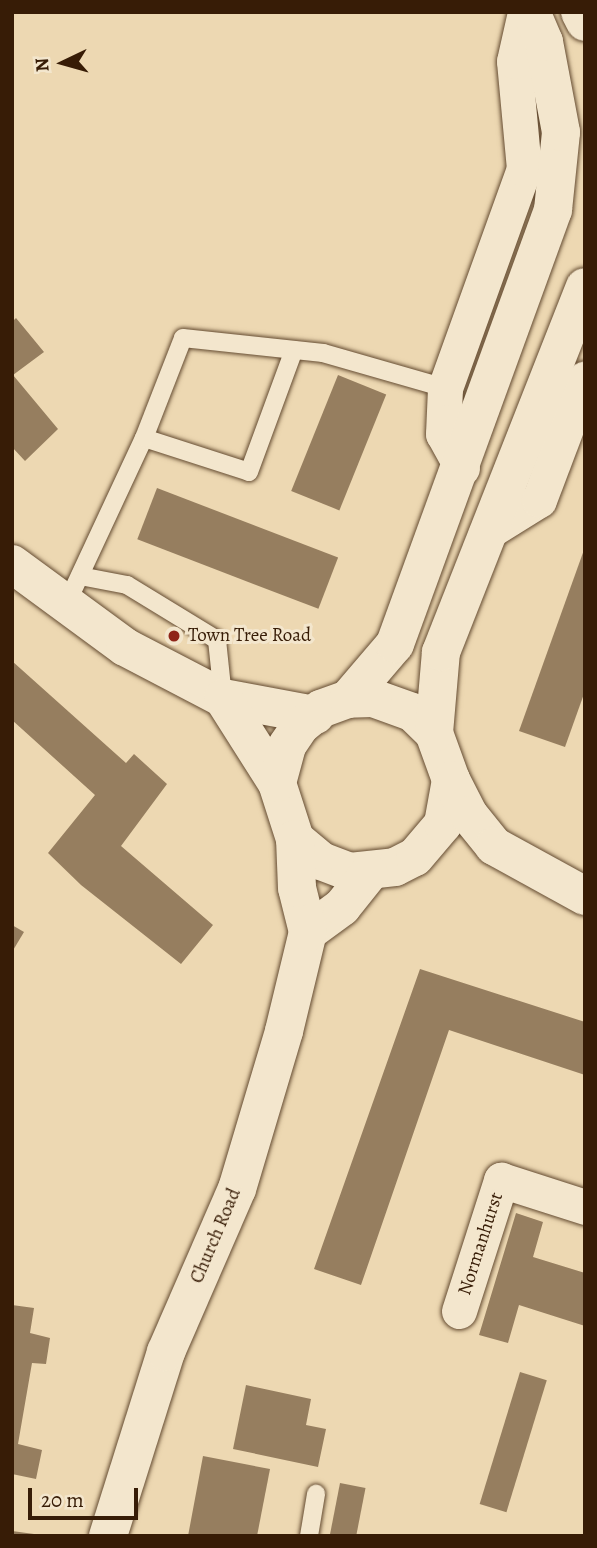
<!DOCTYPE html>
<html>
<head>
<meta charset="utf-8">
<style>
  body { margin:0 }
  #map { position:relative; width:597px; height:1548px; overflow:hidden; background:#edd8b2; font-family:Alegreya,serif }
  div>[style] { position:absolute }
  .building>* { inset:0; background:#967e5f; transform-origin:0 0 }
  .roads { filter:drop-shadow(0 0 2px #644b31) drop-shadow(0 0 2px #644b31) }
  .lane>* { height:18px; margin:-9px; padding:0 9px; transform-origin:9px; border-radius:9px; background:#f3e6cd }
  .street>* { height:35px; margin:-17.5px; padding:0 17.5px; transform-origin:17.5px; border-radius:17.5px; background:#f3e6cd }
  .secondary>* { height:38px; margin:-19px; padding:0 19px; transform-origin:19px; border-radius:19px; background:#f3e6cd }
  .dots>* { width:19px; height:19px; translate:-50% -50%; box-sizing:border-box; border:4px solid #f3e6cd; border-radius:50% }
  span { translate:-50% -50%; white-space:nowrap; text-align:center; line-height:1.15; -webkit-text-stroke:6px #f3e6cd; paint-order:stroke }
  .poi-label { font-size:19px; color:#371c06 }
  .left { translate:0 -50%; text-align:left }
  .street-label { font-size:19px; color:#371c06 }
  .frame { position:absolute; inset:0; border:14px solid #371c06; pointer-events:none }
  .north { position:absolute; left:28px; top:28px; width:70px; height:70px; -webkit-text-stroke:5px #f3e6cd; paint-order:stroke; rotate:265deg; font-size:19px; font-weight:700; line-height:28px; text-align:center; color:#371c06 }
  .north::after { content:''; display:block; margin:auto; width:24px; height:32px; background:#371c06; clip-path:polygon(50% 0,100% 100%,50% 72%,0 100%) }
  .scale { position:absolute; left:28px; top:1488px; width:110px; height:32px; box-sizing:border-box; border:4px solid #371c06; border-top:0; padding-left:9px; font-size:21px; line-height:24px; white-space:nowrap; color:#371c06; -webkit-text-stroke:5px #f3e6cd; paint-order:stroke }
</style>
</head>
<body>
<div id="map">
  <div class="building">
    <div style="clip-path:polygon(16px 318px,44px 352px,13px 375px,58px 429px,25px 461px,12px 447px,12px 322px)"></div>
    <div style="left:338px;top:375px;width:52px;height:125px;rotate:22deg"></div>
    <div style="left:157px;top:488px;width:194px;height:55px;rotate:21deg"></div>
    <div style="clip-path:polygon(585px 547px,585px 691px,565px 747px,519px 731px)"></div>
    <div style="clip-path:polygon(12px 661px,126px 763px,134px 754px,167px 784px,121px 846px,213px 925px,181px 964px,81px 885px,48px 853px,95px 795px,12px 720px)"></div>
    <div style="clip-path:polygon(12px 925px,24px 932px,12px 952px)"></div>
    <div style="clip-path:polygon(420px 969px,585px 1022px,585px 1075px,449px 1030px,361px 1285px,314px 1269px)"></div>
    <div style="clip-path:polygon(516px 1213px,543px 1222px,533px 1257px,585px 1273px,585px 1326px,519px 1305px,508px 1343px,479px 1335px)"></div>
    <div style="clip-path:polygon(12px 1305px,34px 1308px,30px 1333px,50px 1338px,46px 1364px,32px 1363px,18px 1444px,42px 1450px,36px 1479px,12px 1474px)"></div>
    <div style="left:520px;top:1372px;width:28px;height:138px;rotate:17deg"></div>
    <div style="clip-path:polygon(246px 1385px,311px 1399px,306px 1425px,326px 1429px,318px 1467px,233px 1449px)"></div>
    <div style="clip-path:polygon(203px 1456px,270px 1469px,257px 1536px,188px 1536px)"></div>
    <div style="left:340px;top:1483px;width:26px;height:54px;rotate:11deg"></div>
    <div style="clip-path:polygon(12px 1531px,34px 1534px,34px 1536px,12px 1536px)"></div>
  </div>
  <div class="roads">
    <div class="lane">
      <div style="left:144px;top:438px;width:110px;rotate:17.9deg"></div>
      <div style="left:249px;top:472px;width:130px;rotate:-69.8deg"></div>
      <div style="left:80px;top:576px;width:48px;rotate:10.8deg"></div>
      <div style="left:127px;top:585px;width:105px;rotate:31.4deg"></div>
      <div style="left:217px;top:640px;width:57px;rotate:84deg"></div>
      <div style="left:66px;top:605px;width:184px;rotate:-65deg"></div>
      <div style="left:144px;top:438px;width:107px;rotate:-68.7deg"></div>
      <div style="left:183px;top:338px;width:141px;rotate:6.1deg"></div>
      <div style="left:323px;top:353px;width:127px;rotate:16deg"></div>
      <div style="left:309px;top:1536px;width:43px;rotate:-80.5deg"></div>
    </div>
    <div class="street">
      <div style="left:462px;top:468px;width:39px;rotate:-119deg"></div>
      <div style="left:443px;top:434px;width:46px;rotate:-87.5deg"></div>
      <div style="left:445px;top:388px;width:233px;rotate:-70.2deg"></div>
      <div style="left:524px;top:169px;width:108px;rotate:-95.3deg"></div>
      <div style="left:514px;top:61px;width:50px;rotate:-77.3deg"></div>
      <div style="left:486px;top:533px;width:62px;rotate:-31.9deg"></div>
      <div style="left:539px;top:500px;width:130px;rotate:-69.3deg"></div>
      <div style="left:459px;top:1311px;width:138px;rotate:-72.2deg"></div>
      <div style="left:501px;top:1180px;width:88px;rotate:17.8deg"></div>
    </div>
    <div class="secondary">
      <div style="left:580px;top:12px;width:11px;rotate:63deg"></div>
      <div style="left:12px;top:564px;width:140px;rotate:36.3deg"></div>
      <div style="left:125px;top:647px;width:110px;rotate:27.5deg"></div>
      <div style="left:223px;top:698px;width:94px;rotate:10.5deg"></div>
      <div style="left:223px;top:698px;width:101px;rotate:57.6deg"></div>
      <div style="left:277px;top:783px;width:59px;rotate:72.2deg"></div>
      <div style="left:295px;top:839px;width:34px;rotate:40deg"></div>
      <div style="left:321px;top:861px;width:31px;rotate:21deg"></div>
      <div style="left:350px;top:872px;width:45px;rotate:-6.3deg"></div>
      <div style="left:395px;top:867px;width:22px;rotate:-27deg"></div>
      <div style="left:415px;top:857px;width:43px;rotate:-49.7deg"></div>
      <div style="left:443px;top:824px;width:45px;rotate:-79.7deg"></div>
      <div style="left:451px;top:780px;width:50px;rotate:-109.9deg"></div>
      <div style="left:434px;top:733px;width:30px;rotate:-136deg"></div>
      <div style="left:412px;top:712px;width:41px;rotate:-160.3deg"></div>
      <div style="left:373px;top:698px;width:25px;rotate:178deg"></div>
      <div style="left:348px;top:699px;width:29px;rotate:160deg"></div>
      <div style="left:321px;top:709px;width:26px;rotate:141deg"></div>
      <div style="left:301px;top:725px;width:25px;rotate:124deg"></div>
      <div style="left:287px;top:746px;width:38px;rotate:105deg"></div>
      <div style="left:348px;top:699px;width:72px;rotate:-49.5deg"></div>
      <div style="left:395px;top:644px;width:462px;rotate:-70deg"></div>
      <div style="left:553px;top:210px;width:78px;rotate:-84.1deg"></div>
      <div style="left:561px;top:132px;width:92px;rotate:-100.7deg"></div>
      <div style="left:544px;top:42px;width:33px;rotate:-113deg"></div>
      <div style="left:434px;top:733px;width:81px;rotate:-85.1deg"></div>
      <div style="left:441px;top:652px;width:392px;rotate:-68.5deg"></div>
      <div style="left:451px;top:780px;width:39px;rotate:63deg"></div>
      <div style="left:469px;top:815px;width:40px;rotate:51deg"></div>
      <div style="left:494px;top:846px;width:104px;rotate:28.8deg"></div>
      <div style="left:308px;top:932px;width:42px;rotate:-36.3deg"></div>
      <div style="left:342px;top:907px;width:43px;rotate:-51.5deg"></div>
      <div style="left:108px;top:1536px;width:193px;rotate:-72.5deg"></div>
      <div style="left:166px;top:1352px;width:178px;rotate:-66.5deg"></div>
      <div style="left:237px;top:1189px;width:165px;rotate:-73.4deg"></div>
      <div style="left:284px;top:1031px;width:102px;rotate:-76.4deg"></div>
      <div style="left:308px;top:932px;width:45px;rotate:-104deg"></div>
      <div style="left:297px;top:888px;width:49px;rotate:-92.3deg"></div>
    </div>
  </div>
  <div class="dots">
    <div style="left:174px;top:636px;background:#8f2418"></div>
  </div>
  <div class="poi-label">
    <span class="left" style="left:188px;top:636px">Town Tree Road</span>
  </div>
  <div class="street-label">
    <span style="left:216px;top:1236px;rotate:-67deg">Church Road</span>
    <span style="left:481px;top:1244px;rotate:-72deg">Normanhurst</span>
  </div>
  <div class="frame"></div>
  <div class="north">N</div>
  <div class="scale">20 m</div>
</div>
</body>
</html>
